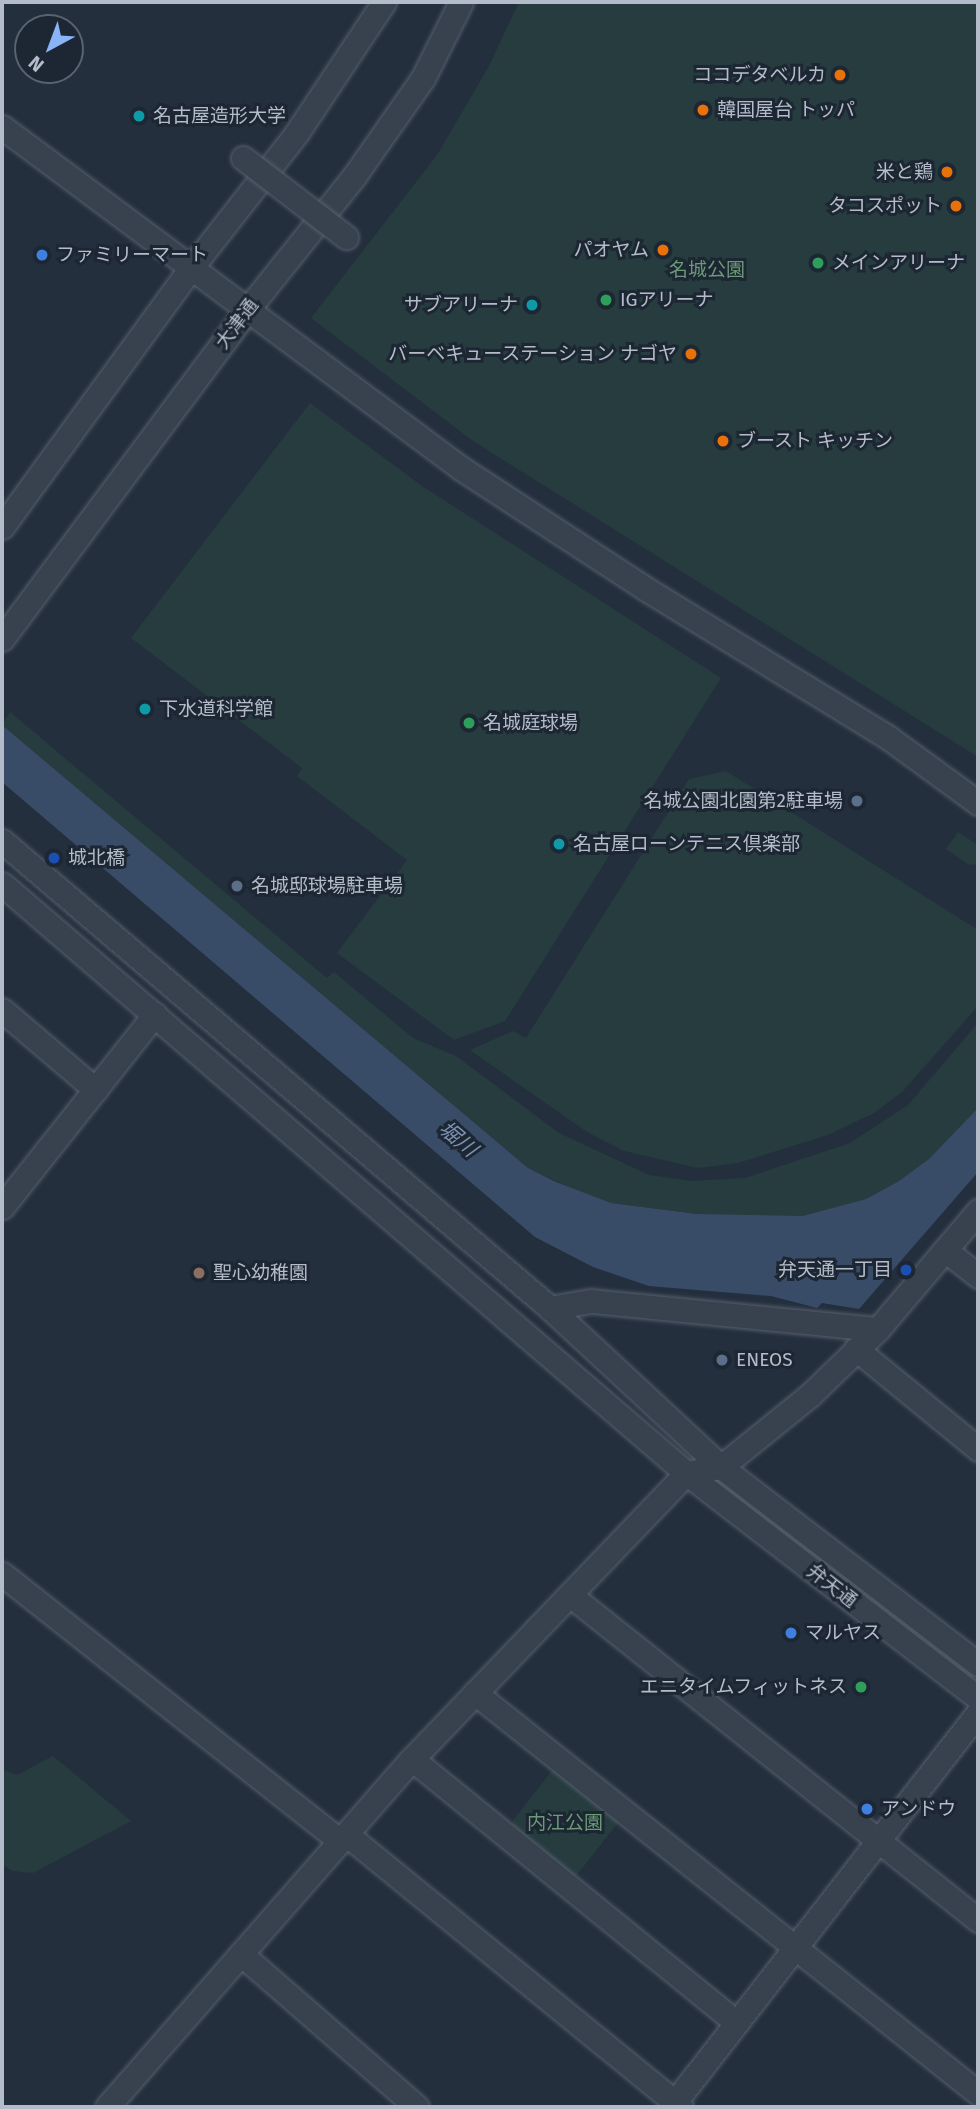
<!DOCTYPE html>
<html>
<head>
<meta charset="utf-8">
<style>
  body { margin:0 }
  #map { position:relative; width:980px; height:2109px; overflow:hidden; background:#242f3e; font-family:"Fira Sans","Noto Sans JP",sans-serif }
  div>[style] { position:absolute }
  .green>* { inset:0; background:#263c3f; transform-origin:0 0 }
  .water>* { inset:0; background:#394c67 }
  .roads { filter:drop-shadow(0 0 2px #565f6c) drop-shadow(0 0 2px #565f6c) }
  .minor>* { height:23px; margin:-11.5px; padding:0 11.5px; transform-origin:11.5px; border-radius:11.5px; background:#38414e }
  .bridges { filter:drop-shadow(0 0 2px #565f6c) drop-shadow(0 0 2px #565f6c) }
  .minor-bridge>* { height:23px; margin:-11.5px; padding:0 11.5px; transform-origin:11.5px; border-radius:11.5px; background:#38414e }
  .dots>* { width:19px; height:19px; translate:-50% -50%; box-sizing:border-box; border:4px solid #1d2633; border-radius:50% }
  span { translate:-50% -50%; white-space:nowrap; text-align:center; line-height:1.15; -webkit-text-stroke:6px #1d2633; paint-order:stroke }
  .poi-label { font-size:19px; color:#b4bcc9 }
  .right { translate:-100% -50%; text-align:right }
  .left { translate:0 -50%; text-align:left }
  .park-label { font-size:19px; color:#6b9a76 }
  .street-label { font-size:19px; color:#b4bcc9 }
  .water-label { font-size:21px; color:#7c92b1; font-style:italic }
  .frame { position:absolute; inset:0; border:4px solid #b4bcc9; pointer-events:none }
  .north { position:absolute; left:14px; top:14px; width:70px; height:70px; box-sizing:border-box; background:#1d2633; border:2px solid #59626f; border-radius:50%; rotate:221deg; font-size:19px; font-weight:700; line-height:28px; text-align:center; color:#b4bcc9 }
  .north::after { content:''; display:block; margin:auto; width:24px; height:32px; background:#8ab4f8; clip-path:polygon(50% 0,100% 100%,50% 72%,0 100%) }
</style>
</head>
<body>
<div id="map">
  <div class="green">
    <div style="clip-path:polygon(519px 2px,978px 2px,978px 757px,473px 441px,311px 318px,437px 155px,489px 66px)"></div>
    <div style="clip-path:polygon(310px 403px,422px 486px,721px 678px,505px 1021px,454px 1040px,337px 953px,407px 860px,297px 776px,302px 768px,131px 638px)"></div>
    <div style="clip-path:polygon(10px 712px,327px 978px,334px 972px,413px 1038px,456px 1056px,559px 1133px,649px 1175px,693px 1181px,745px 1178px,850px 1143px,908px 1105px,978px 1023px,978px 1108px,929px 1159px,899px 1181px,866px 1199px,803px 1217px,697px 1214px,610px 1203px,586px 1195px,528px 1168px,2px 725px)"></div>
    <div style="clip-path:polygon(726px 771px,978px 930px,978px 1006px,902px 1092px,874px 1113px,828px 1135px,738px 1163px,698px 1168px,624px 1151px,587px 1132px,470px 1050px,513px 1031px,526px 1038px,689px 779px)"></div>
    <div style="clip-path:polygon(958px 832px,978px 845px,978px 864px,969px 865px,946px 849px)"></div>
    <div style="clip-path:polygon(53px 1756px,131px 1821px,33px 1873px,12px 1871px,2px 1864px,2px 1769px,17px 1775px)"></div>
    <div style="left:554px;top:1768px;width:84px;height:75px;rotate:38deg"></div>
  </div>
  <div class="water">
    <div style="clip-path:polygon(2px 725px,528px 1168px,556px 1182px,611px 1203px,697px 1214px,803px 1216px,866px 1199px,899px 1181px,929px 1159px,978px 1108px,978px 1172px,859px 1309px,822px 1303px,817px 1308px,771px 1296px,649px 1286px,593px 1267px,535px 1237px,2px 782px)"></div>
  </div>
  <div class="roads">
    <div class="minor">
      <div style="left:2px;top:127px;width:573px;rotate:36.63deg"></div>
      <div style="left:462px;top:469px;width:220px;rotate:33.1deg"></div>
      <div style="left:646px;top:589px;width:285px;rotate:31.5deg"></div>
      <div style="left:889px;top:738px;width:110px;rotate:36.1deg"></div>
      <div style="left:2px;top:527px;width:321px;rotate:-53.9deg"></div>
      <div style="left:191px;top:268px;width:170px;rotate:-51.9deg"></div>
      <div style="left:296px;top:134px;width:159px;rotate:-56.3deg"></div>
      <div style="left:2px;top:639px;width:410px;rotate:-53.3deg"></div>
      <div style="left:247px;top:310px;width:173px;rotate:-51.3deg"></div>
      <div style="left:355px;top:175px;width:118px;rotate:-55deg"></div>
      <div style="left:423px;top:78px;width:85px;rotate:-63.4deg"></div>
      <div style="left:2px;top:841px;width:720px;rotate:40.44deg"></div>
      <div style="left:550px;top:1308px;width:233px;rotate:42.9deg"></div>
      <div style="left:721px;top:1467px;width:324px;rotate:37.5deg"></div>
      <div style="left:2px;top:884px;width:903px;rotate:40.73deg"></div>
      <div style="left:686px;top:1473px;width:369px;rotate:37.6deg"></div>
      <div style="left:2px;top:1010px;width:123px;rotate:40.4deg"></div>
      <div style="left:2px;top:1207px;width:246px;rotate:-51.6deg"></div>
      <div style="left:945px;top:1250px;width:42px;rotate:38.2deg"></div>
      <div style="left:550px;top:1308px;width:42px;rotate:-9.7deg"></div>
      <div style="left:591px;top:1301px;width:288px;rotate:5.6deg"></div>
      <div style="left:856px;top:1349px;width:158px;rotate:39.3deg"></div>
      <div style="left:2px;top:1574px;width:431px;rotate:38.3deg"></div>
      <div style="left:570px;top:1595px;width:522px;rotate:38.54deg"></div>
      <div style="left:475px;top:1693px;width:643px;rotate:38.49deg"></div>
      <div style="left:412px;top:1759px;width:415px;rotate:39.1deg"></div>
      <div style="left:346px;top:1834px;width:432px;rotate:39.2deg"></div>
      <div style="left:241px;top:1954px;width:233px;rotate:41deg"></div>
      <div style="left:107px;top:2107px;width:463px;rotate:-48.8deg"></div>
      <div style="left:412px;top:1759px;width:396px;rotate:-46.2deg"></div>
      <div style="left:686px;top:1473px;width:36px;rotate:-10deg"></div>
      <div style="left:721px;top:1467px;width:116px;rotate:-39deg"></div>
      <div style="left:811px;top:1394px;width:93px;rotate:-44.1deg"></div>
      <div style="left:878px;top:1329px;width:155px;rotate:-49.7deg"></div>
      <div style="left:671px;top:2107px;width:499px;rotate:-52.1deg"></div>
    </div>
  </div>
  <div class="bridges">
    <div class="minor-bridge">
      <div style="left:243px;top:158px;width:130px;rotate:37.5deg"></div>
    </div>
  </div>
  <div class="dots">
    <div style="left:840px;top:75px;background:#e8710a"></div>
    <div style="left:703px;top:110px;background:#e8710a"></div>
    <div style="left:139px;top:116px;background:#0f9aa8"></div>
    <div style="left:947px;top:172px;background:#e8710a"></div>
    <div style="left:956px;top:206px;background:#e8710a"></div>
    <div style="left:663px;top:250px;background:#e8710a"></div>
    <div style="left:42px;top:255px;background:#3f7fe0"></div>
    <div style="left:818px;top:263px;background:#2e9e5b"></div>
    <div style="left:606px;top:300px;background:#2e9e5b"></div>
    <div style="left:532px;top:305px;background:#0f9aa8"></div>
    <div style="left:691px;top:354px;background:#e8710a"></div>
    <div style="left:723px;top:441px;background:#e8710a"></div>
    <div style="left:145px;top:709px;background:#0f9aa8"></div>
    <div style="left:469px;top:723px;background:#2e9e5b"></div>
    <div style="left:857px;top:801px;background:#5c6f8a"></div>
    <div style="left:559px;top:844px;background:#0f9aa8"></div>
    <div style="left:54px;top:858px;background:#1a4fb4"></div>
    <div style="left:237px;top:886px;background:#5c6f8a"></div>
    <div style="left:906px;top:1270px;background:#1a4fb4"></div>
    <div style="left:199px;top:1273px;background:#8d6e63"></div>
    <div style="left:722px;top:1360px;background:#5c6f8a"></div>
    <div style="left:791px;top:1633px;background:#3f7fe0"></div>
    <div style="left:861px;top:1687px;background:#2e9e5b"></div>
    <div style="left:867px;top:1809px;background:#3f7fe0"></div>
  </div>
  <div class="poi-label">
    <span class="right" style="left:826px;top:75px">ココデタベルカ</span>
    <span class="left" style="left:717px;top:110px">韓国屋台 トッパ</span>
    <span class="left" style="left:153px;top:116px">名古屋造形大学</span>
    <span class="right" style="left:933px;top:172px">米と鶏</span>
    <span class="right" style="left:942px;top:206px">タコスポット</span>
    <span class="right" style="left:649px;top:250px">パオヤム</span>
    <span class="left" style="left:56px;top:255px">ファミリーマート</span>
    <span class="left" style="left:832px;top:263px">メインアリーナ</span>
    <span class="left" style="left:620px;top:300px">IGアリーナ</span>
    <span class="right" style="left:518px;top:305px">サブアリーナ</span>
    <span class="right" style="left:677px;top:354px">バーベキューステーション ナゴヤ</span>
    <span class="left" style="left:737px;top:441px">ブースト キッチン</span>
    <span class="left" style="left:159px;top:709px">下水道科学館</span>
    <span class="left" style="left:483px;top:723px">名城庭球場</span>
    <span class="right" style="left:843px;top:801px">名城公園北園第2駐車場</span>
    <span class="left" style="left:573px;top:844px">名古屋ローンテニス倶楽部</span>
    <span class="left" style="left:68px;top:858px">城北橋</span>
    <span class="left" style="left:251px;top:886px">名城邸球場駐車場</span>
    <span class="right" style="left:892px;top:1270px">弁天通一丁目</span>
    <span class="left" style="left:213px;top:1273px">聖心幼稚園</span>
    <span class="left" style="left:736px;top:1360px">ENEOS</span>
    <span class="left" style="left:805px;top:1633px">マルヤス</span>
    <span class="right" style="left:847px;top:1687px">エニタイムフィットネス</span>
    <span class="left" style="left:881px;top:1809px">アンドウ</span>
  </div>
  <div class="park-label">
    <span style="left:707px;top:270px">名城公園</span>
    <span style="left:565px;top:1823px">内江公園</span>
  </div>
  <div class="street-label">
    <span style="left:237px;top:324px;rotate:-53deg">大津通</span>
    <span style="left:832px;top:1586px;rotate:38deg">弁天通</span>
  </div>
  <div class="water-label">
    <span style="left:458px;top:1139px;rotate:40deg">堀川</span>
  </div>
  <div class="frame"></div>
  <div class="north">N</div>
</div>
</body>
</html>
